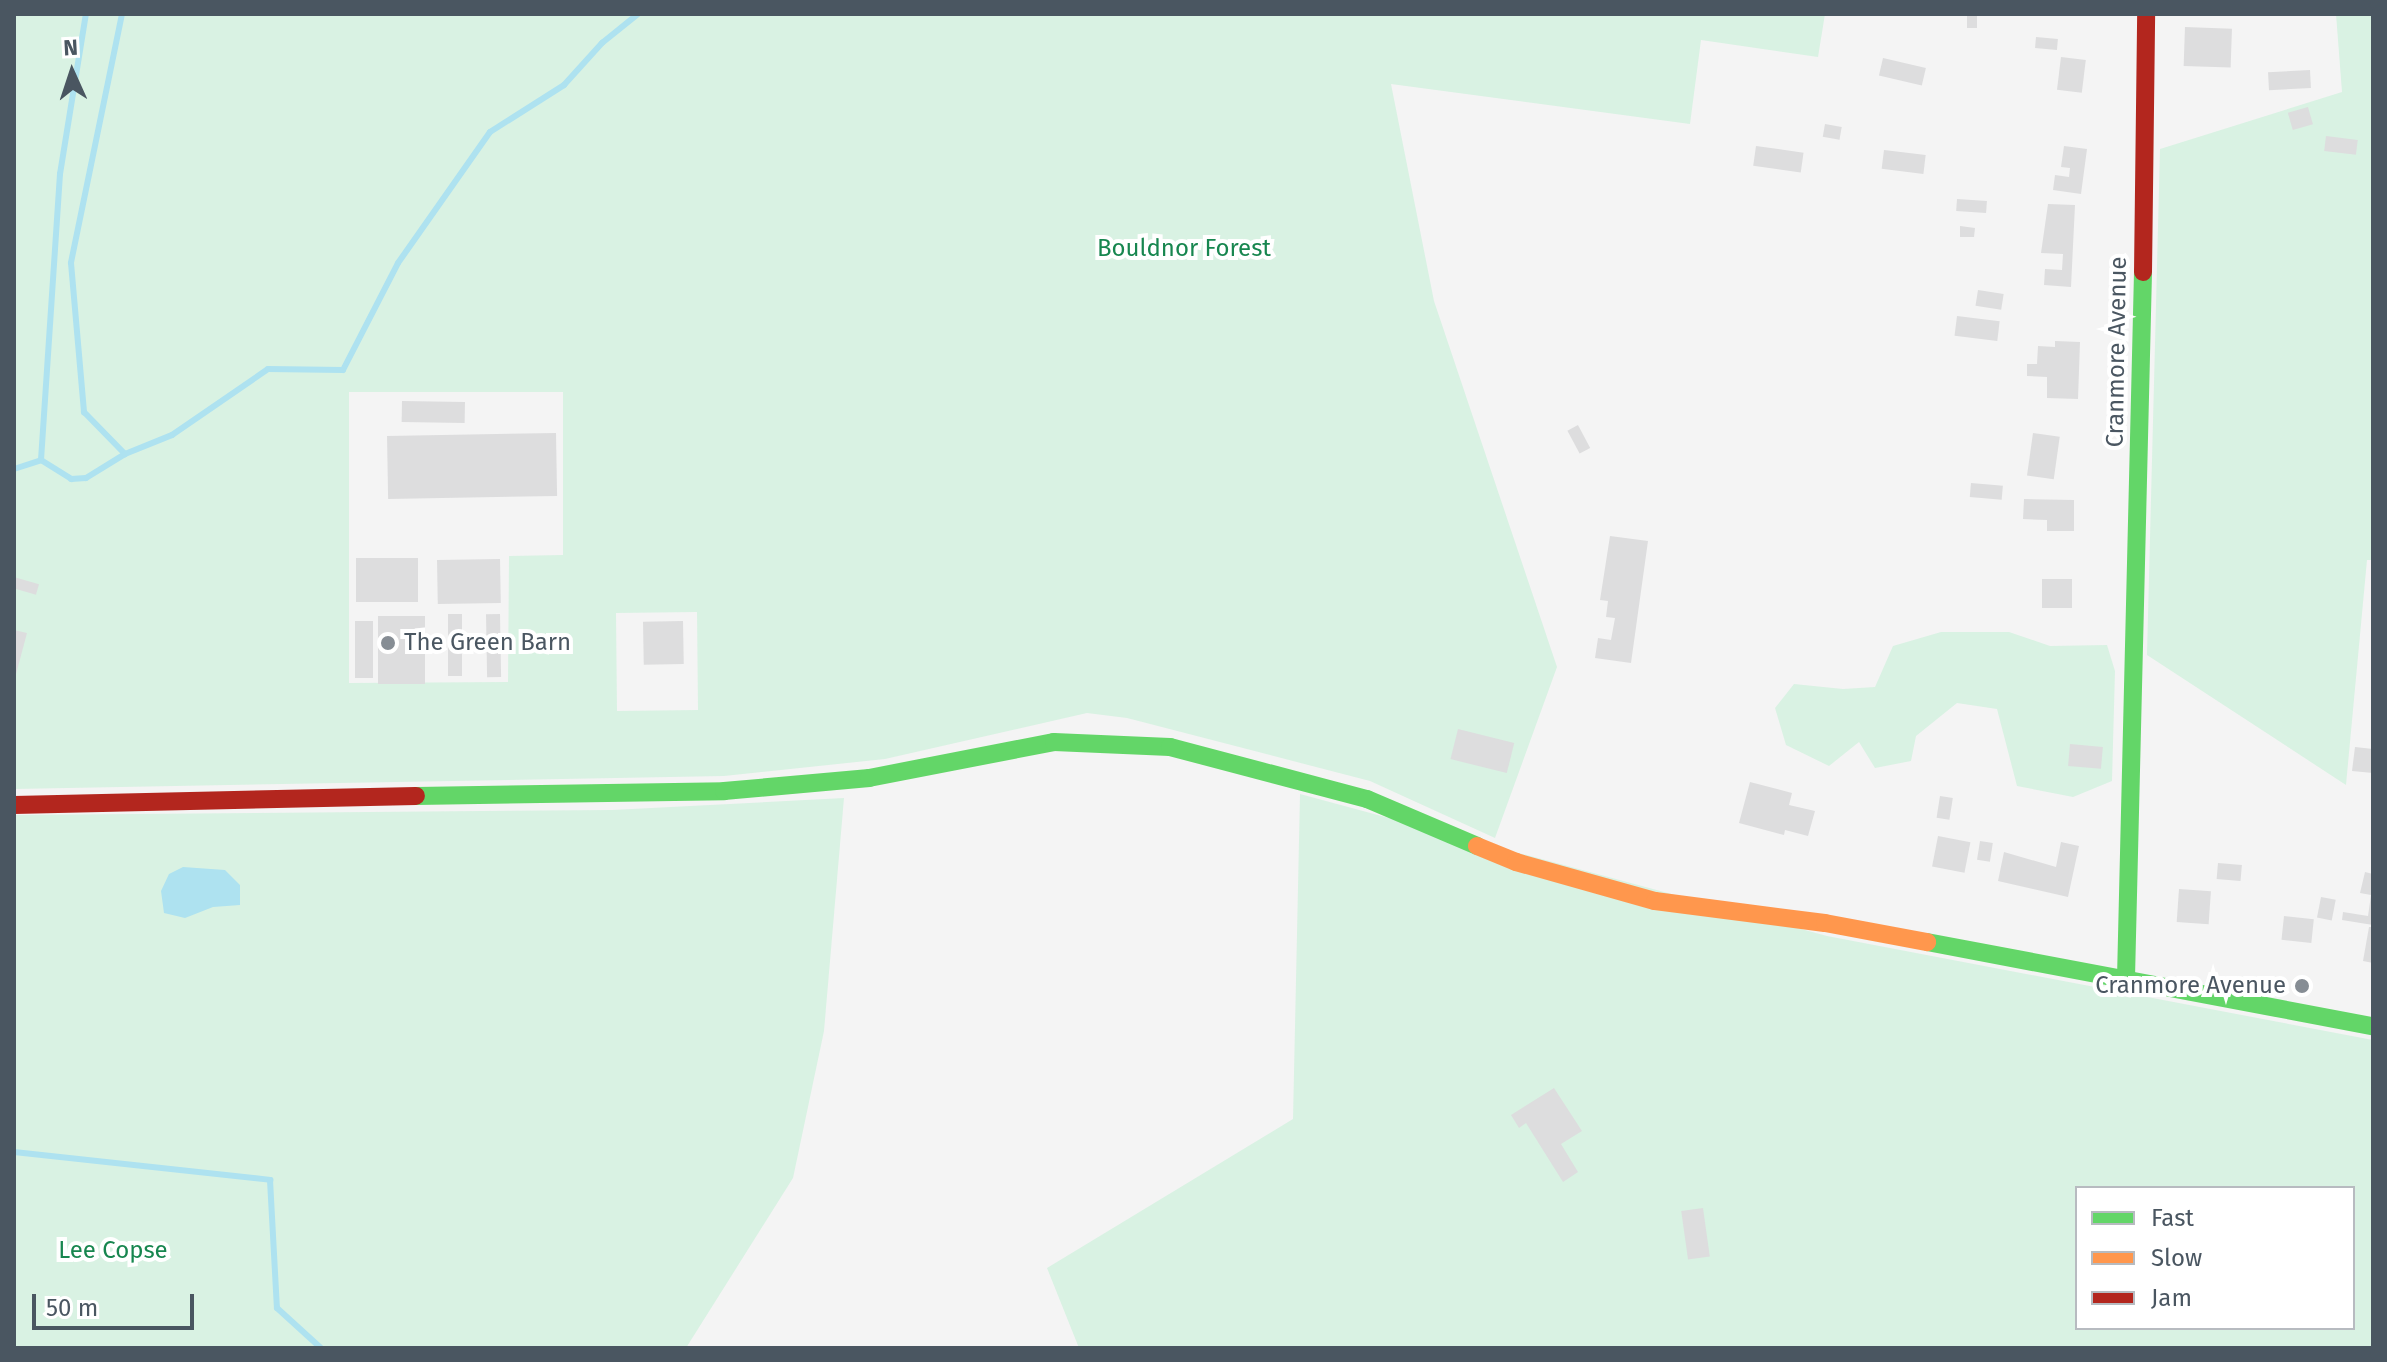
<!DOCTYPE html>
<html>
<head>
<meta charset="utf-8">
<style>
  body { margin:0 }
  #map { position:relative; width:2387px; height:1362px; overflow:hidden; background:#f4f4f4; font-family:"Fira Sans",sans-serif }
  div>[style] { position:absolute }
  .green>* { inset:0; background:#d9f2e3 }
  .water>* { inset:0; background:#aee2f0 }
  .stream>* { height:6px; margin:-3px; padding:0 3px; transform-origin:3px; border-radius:3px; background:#aee2f0 }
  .building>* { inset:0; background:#ddddde; transform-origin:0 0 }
  .fast>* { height:18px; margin:-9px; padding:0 9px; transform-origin:9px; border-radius:9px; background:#63d668 }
  .slow>* { height:18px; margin:-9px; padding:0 9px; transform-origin:9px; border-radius:9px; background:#ff974d }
  .jam>* { height:18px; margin:-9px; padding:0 9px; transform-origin:9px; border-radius:9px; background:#b3261e }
  .dots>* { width:22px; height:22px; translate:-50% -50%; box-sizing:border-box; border:4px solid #fff; border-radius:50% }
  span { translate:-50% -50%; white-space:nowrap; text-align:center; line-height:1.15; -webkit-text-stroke:8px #fff; paint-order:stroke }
  .park-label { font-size:24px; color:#17864f }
  .street-label { font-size:24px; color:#4a5661 }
  .poi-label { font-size:24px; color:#4a5661 }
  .left { translate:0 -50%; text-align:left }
  .right { translate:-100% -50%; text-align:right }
  .frame { position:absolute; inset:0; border:16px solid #4a5661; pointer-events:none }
  .legend { position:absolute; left:2075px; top:1186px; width:280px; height:144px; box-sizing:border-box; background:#fff; border:2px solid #b7bbc0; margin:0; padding:10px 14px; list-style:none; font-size:24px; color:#4a5661 }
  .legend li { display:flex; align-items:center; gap:16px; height:40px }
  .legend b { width:40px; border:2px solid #b7bbc0 }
  .north { position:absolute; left:32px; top:32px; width:80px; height:80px; -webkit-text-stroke:6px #fff; paint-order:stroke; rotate:357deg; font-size:22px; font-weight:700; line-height:32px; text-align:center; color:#4a5661 }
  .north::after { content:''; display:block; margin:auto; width:28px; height:36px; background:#4a5661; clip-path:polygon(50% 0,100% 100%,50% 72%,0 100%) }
  .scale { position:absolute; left:32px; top:1294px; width:162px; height:36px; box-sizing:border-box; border:4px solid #4a5661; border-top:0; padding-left:10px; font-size:24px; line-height:28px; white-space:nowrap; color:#4a5661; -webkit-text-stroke:6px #fff; paint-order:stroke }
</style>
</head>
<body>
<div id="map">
  <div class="green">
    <div style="clip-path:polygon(evenodd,14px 14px,1825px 14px,1818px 57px,1701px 40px,1690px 124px,1391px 84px,1434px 301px,1557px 667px,1495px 838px,1370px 781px,1127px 718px,1087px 713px,885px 759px,724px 776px,14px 789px,14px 14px,349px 392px,563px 392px,563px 555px,509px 556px,508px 682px,349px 683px,349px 392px,14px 14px,697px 612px,698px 710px,617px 711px,616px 613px,697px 612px)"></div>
    <div style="clip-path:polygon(2336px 14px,2373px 14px,2373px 560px,2367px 560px,2346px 785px,2147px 655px,2160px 149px,2342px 92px)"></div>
    <div style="clip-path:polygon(1941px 632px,2009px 632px,2050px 646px,2107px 645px,2115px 671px,2112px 781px,2073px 797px,2017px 786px,1997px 709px,1957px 703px,1916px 736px,1911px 761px,1875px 768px,1859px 742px,1829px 766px,1786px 745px,1775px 708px,1794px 684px,1843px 689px,1875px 687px,1893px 646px)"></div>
    <div style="clip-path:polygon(evenodd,1300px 794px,1827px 936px,2373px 1040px,2373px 1348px,1079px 1348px,1047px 1268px,1293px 1119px,1300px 794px,2077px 1188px,2353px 1188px,2353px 1328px,2077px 1328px,2077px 1188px)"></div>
    <div style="clip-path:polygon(844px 798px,824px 1031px,793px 1178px,686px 1348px,14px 1348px,14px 815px,612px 810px)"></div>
  </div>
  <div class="water">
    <div style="clip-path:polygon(183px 867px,225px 870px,240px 885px,240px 905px,213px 907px,185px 918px,164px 913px,161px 891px,169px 874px)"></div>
  </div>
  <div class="stream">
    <div style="left:122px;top:14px;width:254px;rotate:101.6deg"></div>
    <div style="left:71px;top:263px;width:150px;rotate:85deg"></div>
    <div style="left:84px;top:412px;width:59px;rotate:45.7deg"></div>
    <div style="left:41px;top:460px;width:36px;rotate:32deg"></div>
    <div style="left:71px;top:479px;width:15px;rotate:-4deg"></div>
    <div style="left:86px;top:478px;width:46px;rotate:-31.6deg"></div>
    <div style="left:125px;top:454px;width:51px;rotate:-22deg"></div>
    <div style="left:172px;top:435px;width:116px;rotate:-34.5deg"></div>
    <div style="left:268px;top:369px;width:75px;rotate:0.8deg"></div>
    <div style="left:343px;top:370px;width:120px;rotate:-62.8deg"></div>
    <div style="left:398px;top:263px;width:160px;rotate:-54.9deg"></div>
    <div style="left:490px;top:132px;width:88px;rotate:-32.4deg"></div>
    <div style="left:564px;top:85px;width:57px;rotate:-47.9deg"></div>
    <div style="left:602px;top:43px;width:46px;rotate:-38.9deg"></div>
    <div style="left:41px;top:460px;width:287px;rotate:-86.2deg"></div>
    <div style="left:60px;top:174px;width:162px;rotate:-80.8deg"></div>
    <div style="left:14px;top:469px;width:28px;rotate:-18deg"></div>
    <div style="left:14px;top:1152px;width:258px;rotate:6.2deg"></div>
    <div style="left:270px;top:1180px;width:128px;rotate:86.9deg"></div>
    <div style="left:277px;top:1308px;width:59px;rotate:42.3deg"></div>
  </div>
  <div class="building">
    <div style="left:1967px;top:14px;width:10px;height:14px"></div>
    <div style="left:2185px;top:27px;width:47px;height:39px;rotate:2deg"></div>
    <div style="left:2036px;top:37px;width:22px;height:11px;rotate:5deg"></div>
    <div style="left:2061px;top:57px;width:25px;height:33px;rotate:7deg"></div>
    <div style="left:1883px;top:58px;width:44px;height:18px;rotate:13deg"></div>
    <div style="left:2310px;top:70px;width:18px;height:42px;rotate:87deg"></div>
    <div style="left:2308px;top:107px;width:18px;height:21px;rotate:74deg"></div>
    <div style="left:1825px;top:124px;width:17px;height:13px;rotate:10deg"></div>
    <div style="left:2326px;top:136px;width:32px;height:15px;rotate:7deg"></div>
    <div style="left:1756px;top:146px;width:48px;height:20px;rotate:8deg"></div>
    <div style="clip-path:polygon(2064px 146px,2087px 149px,2081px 194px,2053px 190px,2055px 175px,2069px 177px,2070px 168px,2061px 167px)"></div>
    <div style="left:1884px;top:150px;width:42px;height:19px;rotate:7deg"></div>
    <div style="left:1957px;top:199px;width:30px;height:12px;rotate:4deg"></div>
    <div style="clip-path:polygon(2048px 204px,2075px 205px,2071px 287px,2044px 285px,2045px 269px,2062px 270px,2063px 254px,2041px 253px)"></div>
    <div style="clip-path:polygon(1960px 226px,1975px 228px,1974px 237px,1960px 237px)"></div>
    <div style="left:1978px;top:290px;width:26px;height:16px;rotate:9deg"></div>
    <div style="left:1957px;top:316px;width:43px;height:20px;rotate:7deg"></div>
    <div style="clip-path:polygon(2055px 341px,2080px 342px,2078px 399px,2047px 398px,2047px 377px,2027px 376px,2027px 364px,2037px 364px,2038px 346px,2055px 347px)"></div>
    <div style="left:402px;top:401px;width:63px;height:21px;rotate:1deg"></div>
    <div style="left:1578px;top:425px;width:26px;height:12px;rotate:62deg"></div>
    <div style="left:556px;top:433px;width:63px;height:169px;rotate:89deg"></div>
    <div style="left:2033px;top:433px;width:27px;height:43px;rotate:8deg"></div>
    <div style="left:1971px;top:483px;width:32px;height:14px;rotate:5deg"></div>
    <div style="clip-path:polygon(2024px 499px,2074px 500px,2074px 531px,2047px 531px,2047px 520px,2023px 519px)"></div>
    <div style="clip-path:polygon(1610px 536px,1648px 541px,1631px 663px,1595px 658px,1598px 638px,1611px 640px,1615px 618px,1606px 617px,1608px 601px,1600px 600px)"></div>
    <div style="left:356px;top:558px;width:62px;height:44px"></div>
    <div style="left:500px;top:559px;width:44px;height:63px;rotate:89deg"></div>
    <div style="left:14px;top:577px;width:26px;height:11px;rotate:16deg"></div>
    <div style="left:2042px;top:579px;width:30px;height:29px"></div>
    <div style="left:448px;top:614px;width:14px;height:62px"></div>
    <div style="left:500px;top:614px;width:63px;height:14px;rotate:89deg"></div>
    <div style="left:378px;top:616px;width:47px;height:68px"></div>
    <div style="left:355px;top:621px;width:18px;height:57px"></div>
    <div style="left:683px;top:621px;width:43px;height:40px;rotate:89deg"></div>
    <div style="clip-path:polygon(14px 630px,27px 633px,15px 678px,14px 677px)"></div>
    <div style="left:1458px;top:729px;width:58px;height:31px;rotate:14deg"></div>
    <div style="left:2070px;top:744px;width:33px;height:22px;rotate:5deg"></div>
    <div style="clip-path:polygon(2355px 747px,2373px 749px,2373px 773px,2352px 771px)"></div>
    <div style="clip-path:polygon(1750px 782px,1792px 793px,1789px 805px,1815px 811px,1808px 836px,1785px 830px,1784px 835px,1739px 823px)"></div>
    <div style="left:1940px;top:796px;width:13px;height:22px;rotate:9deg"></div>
    <div style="left:1938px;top:836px;width:33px;height:31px;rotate:11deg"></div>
    <div style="left:1980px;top:841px;width:13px;height:19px;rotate:9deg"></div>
    <div style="clip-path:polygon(2061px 842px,2079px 846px,2068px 897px,1998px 881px,2004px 852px,2056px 867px)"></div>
    <div style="left:2218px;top:863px;width:24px;height:16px;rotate:5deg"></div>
    <div style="clip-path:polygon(2365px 872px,2373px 874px,2373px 925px,2342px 920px,2343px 912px,2368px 916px,2371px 895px,2360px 893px)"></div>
    <div style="left:2179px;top:889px;width:32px;height:33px;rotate:4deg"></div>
    <div style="left:2321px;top:897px;width:15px;height:21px;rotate:11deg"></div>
    <div style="left:2284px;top:916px;width:30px;height:24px;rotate:6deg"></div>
    <div style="clip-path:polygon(2369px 927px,2373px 927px,2373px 963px,2363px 961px)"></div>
    <div style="clip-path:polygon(1554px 1088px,1582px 1131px,1561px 1144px,1578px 1172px,1563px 1182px,1526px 1123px,1519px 1128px,1511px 1115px)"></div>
    <div style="left:1703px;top:1208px;width:49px;height:22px;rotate:82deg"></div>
  </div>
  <div class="fast">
    <div style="left:416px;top:796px;width:308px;rotate:-0.9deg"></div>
    <div style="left:724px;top:791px;width:146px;rotate:-5.1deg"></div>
    <div style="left:869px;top:778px;width:188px;rotate:-11deg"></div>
    <div style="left:1054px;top:742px;width:116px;rotate:2.5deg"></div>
    <div style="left:1170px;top:747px;width:204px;rotate:14.8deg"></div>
    <div style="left:1367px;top:799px;width:120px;rotate:23.1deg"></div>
    <div style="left:1927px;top:942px;width:454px;rotate:10.7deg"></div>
    <div style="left:2126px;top:978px;width:706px;rotate:-88.62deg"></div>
  </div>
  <div class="slow">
    <div style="left:1477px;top:846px;width:42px;rotate:22.3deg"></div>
    <div style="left:1516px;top:862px;width:144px;rotate:15.7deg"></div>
    <div style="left:1655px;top:901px;width:171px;rotate:7.4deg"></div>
    <div style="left:1825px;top:923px;width:104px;rotate:10.6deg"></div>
  </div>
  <div class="jam">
    <div style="left:2143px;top:272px;width:258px;rotate:-89.3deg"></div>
    <div style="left:14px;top:805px;width:402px;rotate:-1.3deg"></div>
  </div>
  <div class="dots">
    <div style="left:388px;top:643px;background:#868d94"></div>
    <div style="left:2302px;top:986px;background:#868d94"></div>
  </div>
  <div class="park-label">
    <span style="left:1184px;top:249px">Bouldnor Forest</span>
    <span style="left:113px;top:1251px">Lee Copse</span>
  </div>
  <div class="street-label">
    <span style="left:2117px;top:352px;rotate:-89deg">Cranmore Avenue</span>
  </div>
  <div class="poi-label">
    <span class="left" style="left:404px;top:643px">The Green Barn</span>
    <span class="right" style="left:2286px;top:986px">Cranmore Avenue</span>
  </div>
  <div class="frame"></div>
  <ul class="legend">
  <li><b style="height:10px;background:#63d668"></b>Fast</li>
  <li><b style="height:10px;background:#ff974d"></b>Slow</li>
  <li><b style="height:10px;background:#b3261e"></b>Jam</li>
  </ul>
  <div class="north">N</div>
  <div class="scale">50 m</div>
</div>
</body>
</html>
